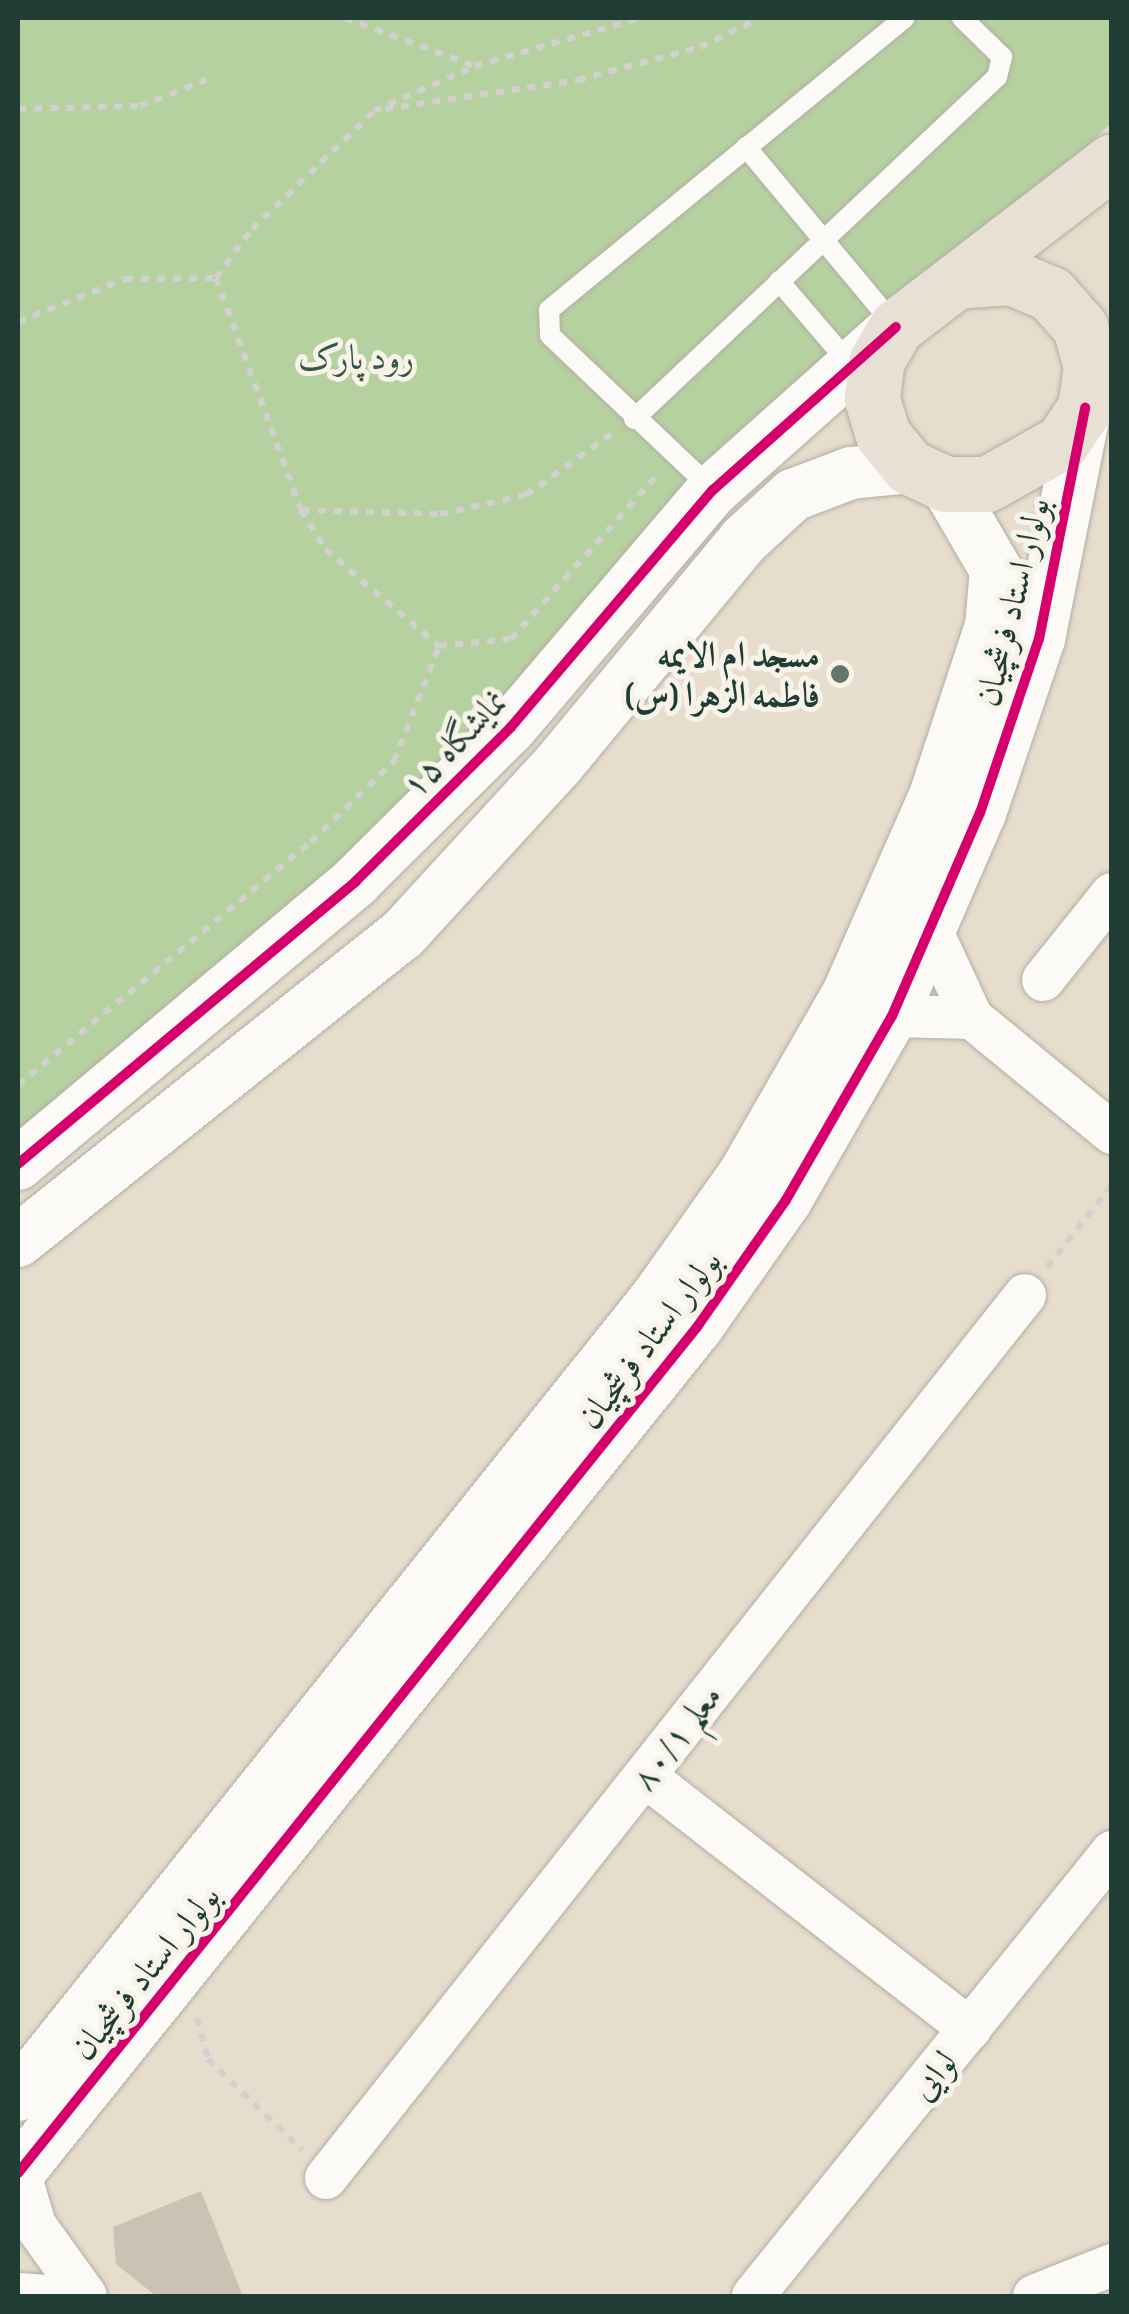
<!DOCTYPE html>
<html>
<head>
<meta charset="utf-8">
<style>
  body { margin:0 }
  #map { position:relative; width:1129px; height:2314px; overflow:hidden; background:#e6ddcc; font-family:Alegreya,Amiri,serif }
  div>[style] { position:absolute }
  .green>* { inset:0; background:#b6d1a0 }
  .building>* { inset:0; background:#ccc2b3 }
  .path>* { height:6px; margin-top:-3px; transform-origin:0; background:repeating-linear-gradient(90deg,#d2d1cd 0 8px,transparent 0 16px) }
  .roads { filter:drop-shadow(0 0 2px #b1aea3) drop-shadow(0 0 2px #b1aea3) }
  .service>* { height:20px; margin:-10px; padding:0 10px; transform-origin:10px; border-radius:10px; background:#fbfaf7 }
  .minor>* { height:42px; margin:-21px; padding:0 21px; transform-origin:21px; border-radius:21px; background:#fbfaf7 }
  .tertiary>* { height:52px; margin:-26px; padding:0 26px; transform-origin:26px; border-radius:26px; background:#fbfaf7 }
  .primary>* { height:55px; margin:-27.5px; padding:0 27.5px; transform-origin:27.5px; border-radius:27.5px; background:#e8e0d4 }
  .cycleway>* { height:10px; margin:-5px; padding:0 5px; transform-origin:5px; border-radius:5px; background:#d6006c }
  .dots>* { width:28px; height:28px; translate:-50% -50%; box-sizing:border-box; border:5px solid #f7f3e8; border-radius:50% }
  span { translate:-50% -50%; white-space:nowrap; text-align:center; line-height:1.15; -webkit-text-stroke:10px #f7f3e8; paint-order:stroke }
  .park-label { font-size:35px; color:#355942 }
  .street-label { font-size:35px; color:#1f3d34 }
  .poi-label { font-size:35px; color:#1f3d34; font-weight:700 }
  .right { translate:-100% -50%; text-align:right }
  .frame { position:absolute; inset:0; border:20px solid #1f3d34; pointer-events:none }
</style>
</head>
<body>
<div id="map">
  <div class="green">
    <div style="clip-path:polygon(18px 18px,1111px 18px,1111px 123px,354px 862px,18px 1134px)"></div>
  </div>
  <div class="building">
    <div style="clip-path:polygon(201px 2191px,242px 2294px,156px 2296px,116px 2264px,113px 2227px)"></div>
  </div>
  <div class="path">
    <div style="left:345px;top:18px;width:139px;rotate:20.3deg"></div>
    <div style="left:475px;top:66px;width:172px;rotate:-16.2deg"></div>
    <div style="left:18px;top:109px;width:122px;rotate:-1.4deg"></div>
    <div style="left:140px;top:106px;width:71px;rotate:-21.5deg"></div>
    <div style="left:385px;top:109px;width:195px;rotate:-8.5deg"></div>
    <div style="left:578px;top:80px;width:126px;rotate:-15.1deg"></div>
    <div style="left:700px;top:47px;width:67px;rotate:-25.8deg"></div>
    <div style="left:216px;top:278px;width:247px;rotate:69.9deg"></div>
    <div style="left:301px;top:510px;width:46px;rotate:58.4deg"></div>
    <div style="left:325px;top:549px;width:150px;rotate:40.4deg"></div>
    <div style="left:18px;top:322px;width:115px;rotate:-21.9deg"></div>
    <div style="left:125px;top:279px;width:91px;rotate:-0.6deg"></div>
    <div style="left:216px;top:278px;width:61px;rotate:-53.7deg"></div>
    <div style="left:252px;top:229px;width:170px;rotate:-44deg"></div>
    <div style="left:374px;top:111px;width:111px;rotate:-24deg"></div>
    <div style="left:302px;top:510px;width:138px;rotate:1.7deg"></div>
    <div style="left:440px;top:514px;width:88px;rotate:-12.5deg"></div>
    <div style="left:526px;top:495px;width:107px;rotate:-35.5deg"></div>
    <div style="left:18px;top:1085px;width:381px;rotate:-39.7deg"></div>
    <div style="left:311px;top:842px;width:116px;rotate:-44.3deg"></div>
    <div style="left:394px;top:761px;width:123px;rotate:-68.6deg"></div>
    <div style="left:439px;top:646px;width:72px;rotate:-5.6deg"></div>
    <div style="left:511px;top:639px;width:221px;rotate:-48.3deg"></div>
    <div style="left:1047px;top:1267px;width:105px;rotate:-51.6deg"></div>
    <div style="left:197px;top:2018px;width:42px;rotate:75deg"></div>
    <div style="left:208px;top:2059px;width:131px;rotate:44.1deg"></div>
  </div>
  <div class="roads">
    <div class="service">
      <div style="left:746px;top:147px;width:233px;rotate:50.2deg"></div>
      <div style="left:779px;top:281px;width:109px;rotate:49.5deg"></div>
      <div style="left:634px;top:419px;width:499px;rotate:-43.3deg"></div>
      <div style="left:997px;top:77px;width:21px;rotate:-76deg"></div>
      <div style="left:1002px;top:57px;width:56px;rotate:-135.7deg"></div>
      <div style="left:711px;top:488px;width:222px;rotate:-136.5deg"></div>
      <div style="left:550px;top:335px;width:25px;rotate:-92deg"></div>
      <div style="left:549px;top:310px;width:460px;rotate:-39.4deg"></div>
    </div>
    <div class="minor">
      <div style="left:930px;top:927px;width:100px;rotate:65.2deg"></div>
      <div style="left:972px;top:1018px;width:181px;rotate:39.4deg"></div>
      <div style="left:1043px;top:980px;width:110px;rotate:-51.3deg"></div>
      <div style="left:892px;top:1016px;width:80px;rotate:1.4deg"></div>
      <div style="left:645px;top:1776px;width:412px;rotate:37.9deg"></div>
      <div style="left:19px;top:2171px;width:56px;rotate:73.5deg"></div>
      <div style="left:35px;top:2225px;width:87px;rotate:54.3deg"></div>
      <div style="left:326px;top:2178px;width:1126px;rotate:-51.63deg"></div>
      <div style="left:18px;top:2294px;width:26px;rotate:4deg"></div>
      <div style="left:753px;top:2296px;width:571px;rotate:-51.04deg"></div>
      <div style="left:1034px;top:2296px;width:84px;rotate:-21.7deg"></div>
    </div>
    <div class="tertiary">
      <div style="left:18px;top:1164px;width:441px;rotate:-39.9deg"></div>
      <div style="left:356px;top:881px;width:218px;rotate:-44.8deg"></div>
      <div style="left:511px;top:727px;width:311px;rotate:-49.6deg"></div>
      <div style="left:713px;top:490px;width:245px;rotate:-41.7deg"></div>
      <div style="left:18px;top:1241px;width:491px;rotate:-38.6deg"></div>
      <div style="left:402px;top:935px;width:229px;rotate:-47.5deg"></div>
      <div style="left:557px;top:766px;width:293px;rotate:-50.4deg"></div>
      <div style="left:744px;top:540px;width:67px;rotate:-42.6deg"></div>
      <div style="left:793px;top:495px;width:62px;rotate:-20.8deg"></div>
      <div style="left:851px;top:473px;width:58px;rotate:-5.9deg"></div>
      <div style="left:18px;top:2095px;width:1022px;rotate:-51.31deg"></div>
      <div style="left:657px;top:1297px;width:152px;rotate:-54.6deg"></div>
      <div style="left:745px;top:1173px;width:207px;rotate:-60.1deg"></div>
      <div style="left:848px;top:994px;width:216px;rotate:-66.3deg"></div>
      <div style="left:935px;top:796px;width:179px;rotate:-71.8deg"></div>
      <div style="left:991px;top:626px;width:56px;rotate:-84.9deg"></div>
      <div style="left:996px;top:570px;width:99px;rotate:-120.2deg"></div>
      <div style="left:18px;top:2173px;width:1085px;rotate:-51.25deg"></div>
      <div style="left:697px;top:1327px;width:155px;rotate:-55deg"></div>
      <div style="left:786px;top:1200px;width:212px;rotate:-60.1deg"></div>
      <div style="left:892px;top:1016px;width:221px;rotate:-66.6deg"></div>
      <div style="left:980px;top:813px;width:184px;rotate:-71.3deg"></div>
      <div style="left:1039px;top:639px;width:236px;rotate:-78.7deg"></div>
    </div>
    <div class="primary">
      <div style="left:967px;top:280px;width:44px;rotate:-3.9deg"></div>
      <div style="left:1011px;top:277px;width:43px;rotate:23deg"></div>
      <div style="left:1051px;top:294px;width:44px;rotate:48.7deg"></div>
      <div style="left:1080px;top:327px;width:41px;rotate:74.6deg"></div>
      <div style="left:1091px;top:367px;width:41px;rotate:98.3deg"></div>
      <div style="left:1085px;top:408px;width:41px;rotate:124.1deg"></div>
      <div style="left:1062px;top:442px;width:86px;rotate:150.8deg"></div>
      <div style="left:987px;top:484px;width:41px;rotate:180deg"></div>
      <div style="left:946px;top:484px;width:41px;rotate:-155.3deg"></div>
      <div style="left:909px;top:467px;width:41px;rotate:-129.1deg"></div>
      <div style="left:883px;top:435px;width:39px;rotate:-107deg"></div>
      <div style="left:872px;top:398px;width:38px;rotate:-83deg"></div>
      <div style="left:877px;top:360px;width:38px;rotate:-60deg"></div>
      <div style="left:896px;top:327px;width:272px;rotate:-37.5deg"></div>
    </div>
  </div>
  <div class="cycleway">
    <div style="left:18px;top:1164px;width:441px;rotate:-39.9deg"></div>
    <div style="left:356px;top:881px;width:218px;rotate:-44.8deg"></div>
    <div style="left:511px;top:727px;width:311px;rotate:-49.6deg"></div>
    <div style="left:713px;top:490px;width:245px;rotate:-41.7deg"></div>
    <div style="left:18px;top:2173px;width:1085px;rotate:-51.25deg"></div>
    <div style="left:697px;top:1327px;width:155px;rotate:-55deg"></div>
    <div style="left:786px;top:1200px;width:212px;rotate:-60.1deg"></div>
    <div style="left:892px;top:1016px;width:221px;rotate:-66.6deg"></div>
    <div style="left:980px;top:813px;width:184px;rotate:-71.3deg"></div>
    <div style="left:1039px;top:639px;width:236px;rotate:-78.7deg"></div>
  </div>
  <div class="dots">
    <div style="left:840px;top:674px;background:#657569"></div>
  </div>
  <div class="park-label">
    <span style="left:356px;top:357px">رود پارک</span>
  </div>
  <div class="street-label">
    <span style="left:1012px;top:602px;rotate:-76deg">بولوار استاد فرشچیان</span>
    <span style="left:454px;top:743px;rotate:-46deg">نمایشگاه ۱۵</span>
    <span style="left:649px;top:1339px;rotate:-53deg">بولوار استاد فرشچیان</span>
    <span style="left:676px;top:1737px;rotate:-52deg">معلم ۸۰/۱</span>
    <span style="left:145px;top:1972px;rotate:-51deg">بولوار استاد فرشچیان</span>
    <span style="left:933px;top:2075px;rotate:-51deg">لوایی</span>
  </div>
  <div class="poi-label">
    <span class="right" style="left:820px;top:674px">مسجد ام الایمه<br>فاطمه الزهرا (س)</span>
  </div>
  <div class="frame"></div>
</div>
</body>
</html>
